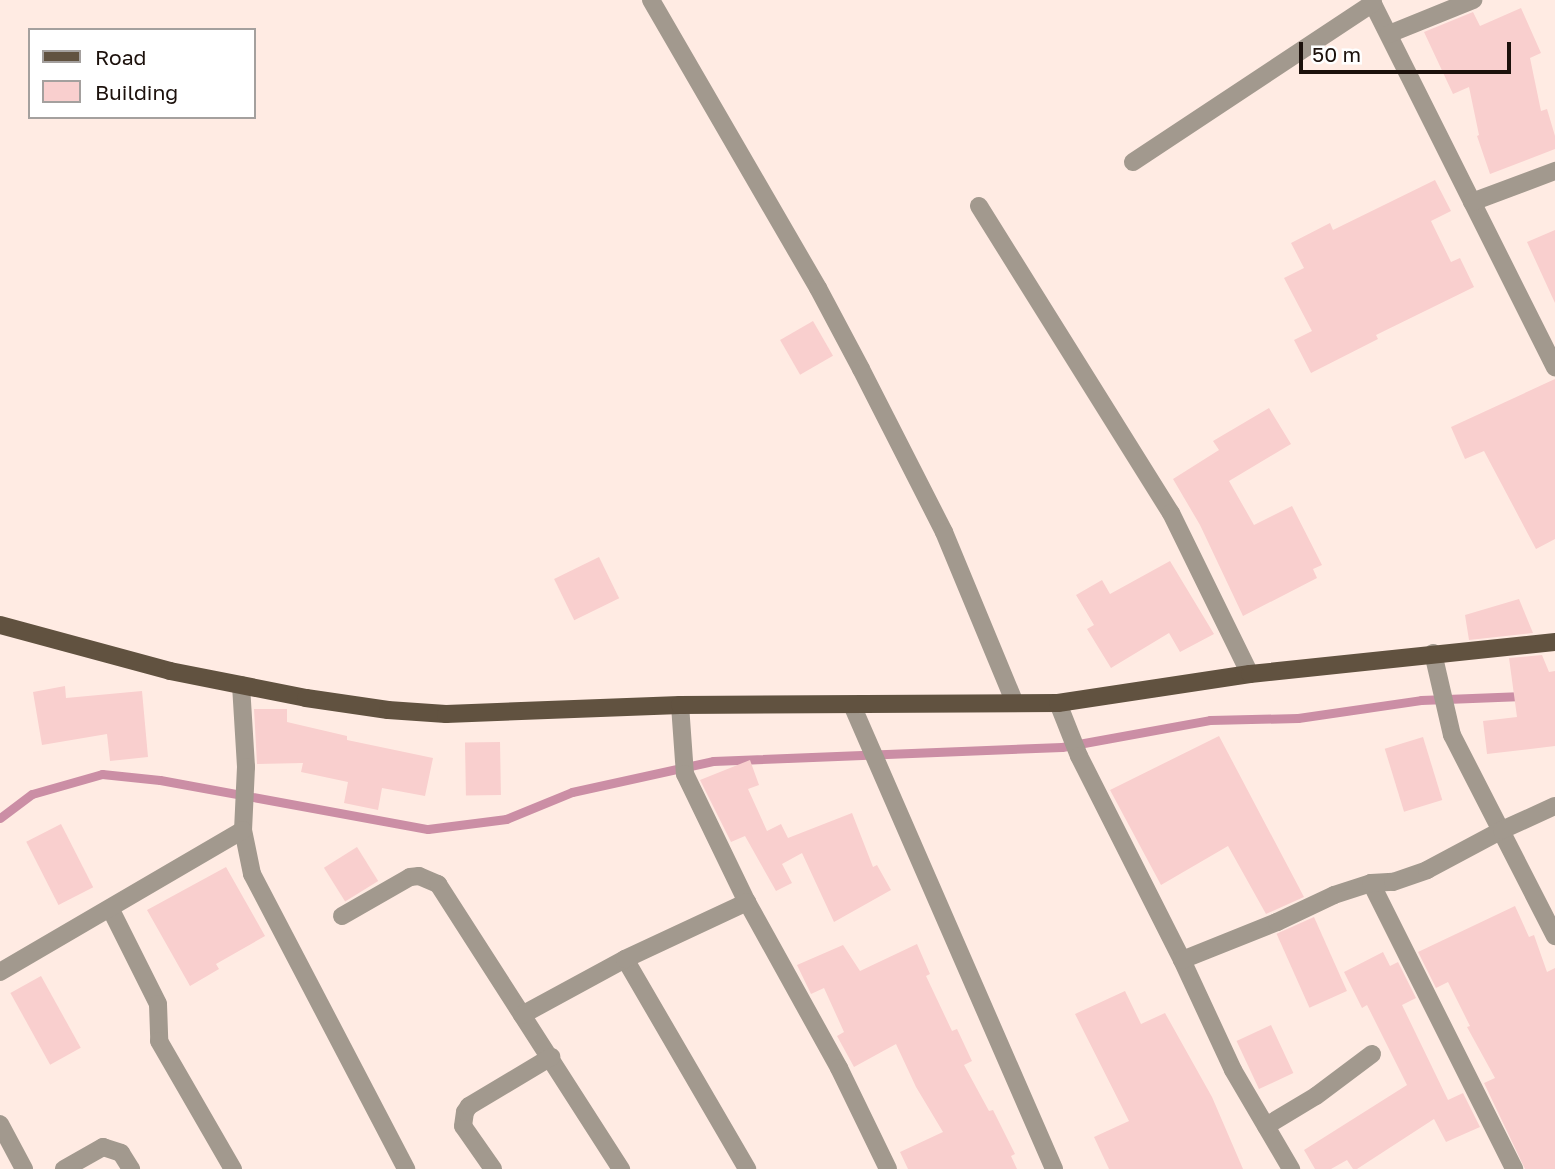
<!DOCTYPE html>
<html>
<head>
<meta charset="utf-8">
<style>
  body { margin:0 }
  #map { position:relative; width:1555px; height:1169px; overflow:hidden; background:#ffebe3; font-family:"Golos Text",sans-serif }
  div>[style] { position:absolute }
  .stream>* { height:9px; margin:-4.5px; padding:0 4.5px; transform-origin:4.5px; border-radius:4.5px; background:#cb8ea5 }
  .building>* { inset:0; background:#f9cfce; transform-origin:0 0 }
  .minor>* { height:18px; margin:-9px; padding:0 9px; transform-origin:9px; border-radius:9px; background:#a2998e }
  .major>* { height:18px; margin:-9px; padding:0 9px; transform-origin:9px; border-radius:9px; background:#615240 }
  span { translate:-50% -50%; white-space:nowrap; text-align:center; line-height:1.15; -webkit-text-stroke:5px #fff; paint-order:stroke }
  .legend { position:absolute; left:28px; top:28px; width:228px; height:91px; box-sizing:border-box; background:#fff; border:2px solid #a4a09e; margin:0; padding:9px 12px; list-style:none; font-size:21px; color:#1c110c }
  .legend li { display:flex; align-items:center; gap:14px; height:35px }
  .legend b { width:35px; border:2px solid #a4a09e }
  .scale { position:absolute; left:1299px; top:42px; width:212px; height:32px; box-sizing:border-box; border:4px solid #1c110c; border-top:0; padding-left:9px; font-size:21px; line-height:24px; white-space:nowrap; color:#1c110c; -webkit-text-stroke:5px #fff; paint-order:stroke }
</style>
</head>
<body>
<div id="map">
  <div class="stream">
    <div style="left:0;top:818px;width:40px;rotate:-37deg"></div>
    <div style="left:32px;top:794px;width:73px;rotate:-15.9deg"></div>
    <div style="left:102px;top:774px;width:58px;rotate:5.9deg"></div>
    <div style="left:160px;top:780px;width:272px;rotate:10.4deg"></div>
    <div style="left:428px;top:829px;width:79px;rotate:-7.3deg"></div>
    <div style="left:506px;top:819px;width:71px;rotate:-22.2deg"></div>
    <div style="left:572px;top:792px;width:144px;rotate:-12.4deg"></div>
    <div style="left:713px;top:761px;width:349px;rotate:-2.3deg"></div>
    <div style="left:1062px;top:747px;width:150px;rotate:-10.3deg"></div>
    <div style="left:1210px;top:720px;width:88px;rotate:-1.3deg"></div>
    <div style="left:1298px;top:718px;width:124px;rotate:-8.3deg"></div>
    <div style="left:1421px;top:700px;width:102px;rotate:-2.2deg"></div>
  </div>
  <div class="building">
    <div style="clip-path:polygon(1521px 8px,1541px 53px,1530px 58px,1541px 111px,1547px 109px,1555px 136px,1555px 149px,1490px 174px,1477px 136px,1479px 135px,1469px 87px,1453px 94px,1424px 32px,1473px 12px,1480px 26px)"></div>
    <div style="clip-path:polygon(1435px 180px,1451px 211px,1431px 221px,1451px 262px,1460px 258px,1474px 287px,1376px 335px,1378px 339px,1311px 373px,1294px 340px,1312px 331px,1284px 278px,1304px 268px,1291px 243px,1330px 223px,1333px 230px)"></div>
    <div style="clip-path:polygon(1555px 230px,1555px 303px,1527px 242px)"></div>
    <div style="left:813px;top:321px;width:40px;height:38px;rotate:60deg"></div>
    <div style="clip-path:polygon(1555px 379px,1555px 539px,1536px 549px,1484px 451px,1465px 459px,1451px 427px)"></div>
    <div style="clip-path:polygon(1269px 408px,1291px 444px,1229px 481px,1254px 525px,1292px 506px,1322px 565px,1313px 569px,1317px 578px,1243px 616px,1200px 525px,1173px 479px,1219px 450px,1213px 441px)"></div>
    <div style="left:599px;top:557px;width:46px;height:50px;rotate:64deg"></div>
    <div style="clip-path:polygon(1170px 561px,1214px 634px,1180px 652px,1169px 633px,1111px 668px,1087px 629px,1094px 625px,1076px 595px,1102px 580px,1110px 594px)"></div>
    <div style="clip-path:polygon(1519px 599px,1533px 633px,1469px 640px,1465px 615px)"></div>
    <div style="clip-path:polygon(1542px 655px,1549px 672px,1555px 671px,1555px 746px,1487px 754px,1483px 721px,1517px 717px,1509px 658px)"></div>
    <div style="clip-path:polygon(65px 686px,66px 698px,142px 691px,148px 757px,110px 761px,107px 734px,42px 745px,33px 692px)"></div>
    <div style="clip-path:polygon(254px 709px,287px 709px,287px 722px,347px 736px,347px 740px,433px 758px,425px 796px,382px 788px,378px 810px,344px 803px,348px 782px,301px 772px,303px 763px,257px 764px)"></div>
    <div style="clip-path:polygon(1219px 736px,1304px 897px,1266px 914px,1228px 846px,1161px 885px,1110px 790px)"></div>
    <div style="left:1423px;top:737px;width:66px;height:40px;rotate:73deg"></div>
    <div style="left:500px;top:742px;width:53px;height:35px;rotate:89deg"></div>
    <div style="clip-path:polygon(750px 760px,759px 785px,748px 789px,767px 831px,781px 824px,788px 838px,852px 813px,873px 867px,877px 865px,891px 890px,834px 922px,802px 853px,782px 864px,792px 883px,776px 891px,745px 836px,731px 842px,700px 780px)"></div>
    <div style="left:61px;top:824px;width:71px;height:39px;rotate:63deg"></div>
    <div style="left:357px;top:847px;width:40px;height:39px;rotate:58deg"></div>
    <div style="clip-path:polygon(226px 867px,265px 936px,216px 964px,219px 969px,190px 986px,147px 910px)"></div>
    <div style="clip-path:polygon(1515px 906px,1529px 937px,1534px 935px,1547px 972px,1555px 968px,1555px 1169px,1525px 1169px,1484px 1083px,1495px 1078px,1467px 1027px,1470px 1026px,1448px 982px,1436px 988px,1418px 952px)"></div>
    <div style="left:1314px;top:917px;width:81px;height:41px;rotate:66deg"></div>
    <div style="clip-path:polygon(917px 944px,930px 974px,926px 976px,952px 1031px,957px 1029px,972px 1061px,964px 1065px,989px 1111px,993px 1110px,1015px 1154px,1011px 1156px,1017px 1169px,908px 1169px,900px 1152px,943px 1132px,916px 1087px,896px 1044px,854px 1067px,837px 1036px,844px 1032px,824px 988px,811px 994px,797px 965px,843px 945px,860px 971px)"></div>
    <div style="clip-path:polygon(1383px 952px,1390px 966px,1398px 962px,1416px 998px,1402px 1005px,1448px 1100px,1463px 1093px,1480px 1127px,1446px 1142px,1434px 1119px,1357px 1169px,1353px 1169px,1347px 1160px,1331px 1169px,1315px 1169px,1304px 1150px,1407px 1085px,1367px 1005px,1362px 1008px,1344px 972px)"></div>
    <div style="left:41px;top:976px;width:82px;height:35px;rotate:61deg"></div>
    <div style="clip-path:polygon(1125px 991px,1141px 1024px,1165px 1013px,1212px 1097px,1243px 1169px,1109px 1169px,1094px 1137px,1129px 1121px,1075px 1014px)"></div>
    <div style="left:1271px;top:1025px;width:53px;height:38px;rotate:65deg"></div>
  </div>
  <div class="minor">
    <div style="left:651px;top:0;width:333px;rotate:59.9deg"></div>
    <div style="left:818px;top:288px;width:92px;rotate:62deg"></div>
    <div style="left:861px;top:369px;width:183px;rotate:63deg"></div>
    <div style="left:944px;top:532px;width:185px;rotate:67.5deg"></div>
    <div style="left:1371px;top:0;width:411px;rotate:63.4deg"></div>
    <div style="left:1389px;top:34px;width:91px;rotate:-22deg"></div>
    <div style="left:1133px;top:162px;width:288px;rotate:-33.5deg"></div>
    <div style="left:1472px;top:202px;width:89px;rotate:-20.5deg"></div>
    <div style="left:979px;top:206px;width:362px;rotate:58deg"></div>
    <div style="left:1171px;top:513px;width:179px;rotate:63.9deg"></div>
    <div style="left:1433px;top:653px;width:84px;rotate:77deg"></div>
    <div style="left:1452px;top:735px;width:226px;rotate:62.9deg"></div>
    <div style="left:241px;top:685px;width:82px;rotate:86.5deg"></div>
    <div style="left:246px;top:767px;width:63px;rotate:92.7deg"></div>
    <div style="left:243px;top:830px;width:45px;rotate:78.4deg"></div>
    <div style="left:252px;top:874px;width:333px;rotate:62.4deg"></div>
    <div style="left:1058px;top:703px;width:57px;rotate:68.4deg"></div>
    <div style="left:1079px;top:756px;width:229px;rotate:63.2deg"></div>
    <div style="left:1182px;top:960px;width:121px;rotate:65.1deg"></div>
    <div style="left:1233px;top:1070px;width:115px;rotate:59.6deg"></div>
    <div style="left:680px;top:705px;width:69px;rotate:85.9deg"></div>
    <div style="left:685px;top:774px;width:142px;rotate:64.2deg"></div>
    <div style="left:747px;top:902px;width:190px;rotate:61deg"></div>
    <div style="left:839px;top:1068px;width:112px;rotate:64.1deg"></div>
    <div style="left:852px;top:705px;width:506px;rotate:66.47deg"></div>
    <div style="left:1371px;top:883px;width:320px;rotate:63.4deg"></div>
    <div style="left:111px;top:910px;width:105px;rotate:63.4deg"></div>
    <div style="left:158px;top:1004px;width:37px;rotate:88deg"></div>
    <div style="left:159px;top:1041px;width:148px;rotate:60deg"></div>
    <div style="left:342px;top:916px;width:78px;rotate:-29.8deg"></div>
    <div style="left:410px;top:877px;width:9px;rotate:-6deg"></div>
    <div style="left:419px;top:876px;width:21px;rotate:23deg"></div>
    <div style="left:438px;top:884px;width:339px;rotate:57.3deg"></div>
    <div style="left:625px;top:959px;width:243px;rotate:59.8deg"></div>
    <div style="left:1182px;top:960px;width:102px;rotate:-21.8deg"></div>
    <div style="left:1277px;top:922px;width:63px;rotate:-25.3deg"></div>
    <div style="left:1334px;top:895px;width:39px;rotate:-18deg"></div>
    <div style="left:1371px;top:883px;width:22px;rotate:-3deg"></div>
    <div style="left:1393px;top:882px;width:36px;rotate:-19deg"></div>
    <div style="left:1427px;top:870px;width:85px;rotate:-28.1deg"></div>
    <div style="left:1502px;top:830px;width:58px;rotate:-24.4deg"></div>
    <div style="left:0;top:972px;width:281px;rotate:-30.3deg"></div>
    <div style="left:522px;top:1015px;width:117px;rotate:-28.5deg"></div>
    <div style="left:625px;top:959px;width:135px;rotate:-25deg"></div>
    <div style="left:0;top:1124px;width:51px;rotate:61.9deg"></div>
    <div style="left:1266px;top:1126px;width:58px;rotate:-31deg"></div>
    <div style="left:1316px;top:1096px;width:70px;rotate:-36.9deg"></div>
    <div style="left:64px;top:1169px;width:45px;rotate:-29.4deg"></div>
    <div style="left:103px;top:1147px;width:19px;rotate:18deg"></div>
    <div style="left:121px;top:1153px;width:19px;rotate:58deg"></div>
    <div style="left:493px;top:1169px;width:52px;rotate:-124.9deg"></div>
    <div style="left:463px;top:1126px;width:14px;rotate:-82deg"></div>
    <div style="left:465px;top:1112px;width:7px;rotate:-56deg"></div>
    <div style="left:469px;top:1106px;width:96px;rotate:-30.9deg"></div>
  </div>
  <div class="major">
    <div style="left:0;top:625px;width:176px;rotate:15.1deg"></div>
    <div style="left:170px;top:671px;width:139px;rotate:11.2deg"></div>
    <div style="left:306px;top:698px;width:83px;rotate:8.3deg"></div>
    <div style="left:388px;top:710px;width:58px;rotate:3.9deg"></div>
    <div style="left:446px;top:714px;width:234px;rotate:-2.2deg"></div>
    <div style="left:680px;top:705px;width:378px;rotate:-0.3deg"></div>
    <div style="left:1058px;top:703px;width:194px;rotate:-8.6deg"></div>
    <div style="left:1250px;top:674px;width:307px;rotate:-6deg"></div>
  </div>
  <ul class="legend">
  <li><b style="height:9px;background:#615240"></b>Road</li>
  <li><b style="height:19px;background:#f9cfce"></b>Building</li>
  </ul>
  <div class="scale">50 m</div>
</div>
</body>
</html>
